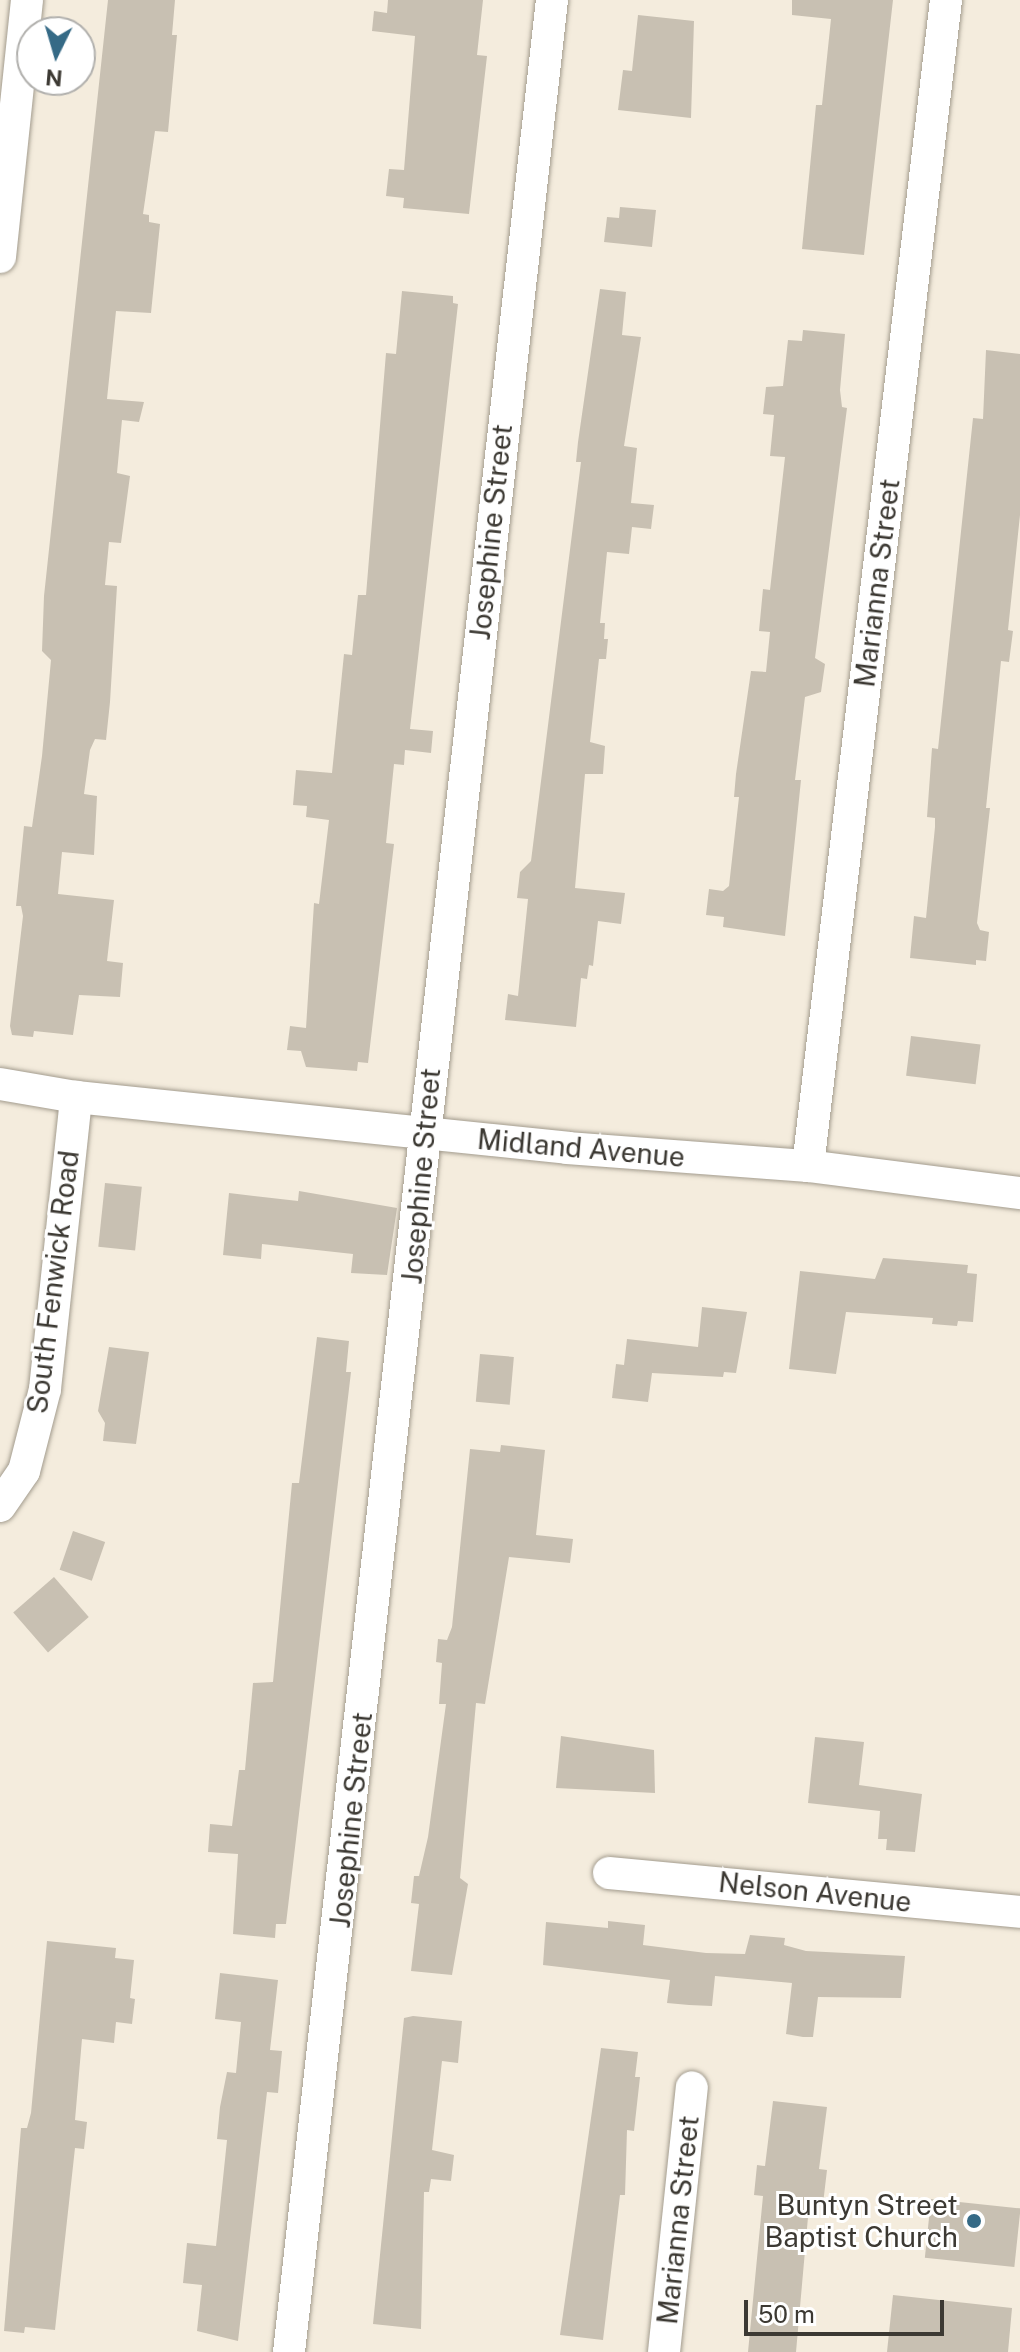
<!DOCTYPE html>
<html>
<head>
<meta charset="utf-8">
<style>
  body { margin:0 }
  #map { position:relative; width:1020px; height:2352px; overflow:hidden; background:#f4ecdd; font-family:"Public Sans",sans-serif }
  div>[style] { position:absolute }
  .building>* { inset:0; background:#c8c0b2; transform-origin:0 0 }
  .roads { filter:drop-shadow(0 0 2px #a39c8e) drop-shadow(0 0 2px #a39c8e) }
  .minor>* { height:32px; margin:-16px; padding:0 16px; transform-origin:16px; border-radius:16px; background:#fff }
  .dots>* { width:22px; height:22px; translate:-50% -50%; box-sizing:border-box; border:4px solid #fff; border-radius:50% }
  span { translate:-50% -50%; white-space:nowrap; text-align:center; line-height:1.15; -webkit-text-stroke:6px #fff; paint-order:stroke }
  .street-label { font-size:28px; color:#3c3933 }
  .poi-label { font-size:28px; color:#3c3933 }
  .right { translate:-100% -50%; text-align:right }
  .north { position:absolute; left:16px; top:16px; width:80px; height:80px; box-sizing:border-box; background:#fff; border:2px solid #b1b0ad; border-radius:50%; rotate:185deg; font-size:22px; font-weight:700; line-height:32px; text-align:center; color:#3c3933 }
  .north::after { content:''; display:block; margin:auto; width:28px; height:36px; background:#356a86; clip-path:polygon(50% 0,100% 100%,50% 72%,0 100%) }
  .scale { position:absolute; left:744px; top:2300px; width:200px; height:36px; box-sizing:border-box; border:4px solid #3c3933; border-top:0; padding-left:10px; font-size:24px; line-height:28px; white-space:nowrap; color:#3c3933; -webkit-text-stroke:6px #fff; paint-order:stroke }
</style>
</head>
<body>
<div id="map">
  <div class="building">
    <div style="clip-path:polygon(108px 0,175px 0,172px 35px,177px 35px,168px 132px,155px 131px,143px 214px,149px 215px,149px 222px,160px 224px,151px 313px,116px 311px,107px 399px,144px 402px,139px 422px,122px 420px,117px 473px,130px 476px,121px 543px,109px 542px,105px 585px,117px 586px,110px 702px,106px 740px,95px 739px,90px 750px,84px 794px,97px 796px,94px 855px,62px 852px,58px 894px,114px 900px,107px 961px,123px 963px,120px 997px,79px 995px,73px 1035px,34px 1031px,33px 1037px,12px 1035px,10px 1026px,23px 916px,21px 906px,16px 906px,24px 826px,32px 827px,42px 756px,51px 660px,42px 651px,44px 596px)"></div>
    <div style="clip-path:polygon(388px 0,483px 0,477px 55px,487px 56px,469px 214px,403px 208px,404px 198px,386px 196px,389px 169px,404px 170px,415px 36px,372px 31px,374px 11px,387px 13px)"></div>
    <div style="clip-path:polygon(792px 0,893px 0,864px 255px,802px 249px,816px 105px,822px 105px,831px 19px,792px 15px)"></div>
    <div style="clip-path:polygon(638px 15px,694px 21px,691px 118px,618px 110px,623px 70px,632px 71px)"></div>
    <div style="clip-path:polygon(620px 207px,656px 210px,652px 247px,604px 242px,607px 217px,619px 218px)"></div>
    <div style="clip-path:polygon(600px 289px,626px 292px,622px 335px,641px 337px,624px 446px,637px 448px,631px 503px,654px 505px,651px 529px,632px 527px,629px 554px,607px 552px,600px 623px,605px 623px,604px 639px,608px 639px,606px 659px,599px 659px,590px 742px,605px 746px,603px 774px,585px 774px,575px 888px,625px 893px,621px 924px,598px 921px,593px 966px,589px 965px,587px 979px,581px 978px,576px 1027px,505px 1020px,508px 994px,518px 996px,528px 899px,517px 898px,520px 872px,531px 861px,581px 462px,576px 462px,578px 442px)"></div>
    <div style="clip-path:polygon(402px 291px,453px 296px,453px 303px,458px 304px,410px 729px,433px 731px,431px 753px,405px 750px,404px 765px,394px 764px,386px 843px,394px 844px,368px 1063px,358px 1062px,357px 1071px,306px 1067px,301px 1051px,287px 1050px,290px 1026px,306px 1028px,314px 903px,319px 904px,329px 820px,306px 817px,307px 806px,293px 805px,296px 770px,332px 773px,344px 654px,352px 655px,358px 595px,366px 595px,386px 353px,396px 354px)"></div>
    <div style="clip-path:polygon(803px 330px,845px 334px,840px 390px,842px 407px,847px 408px,815px 658px,825px 664px,821px 692px,805px 697px,795px 780px,801px 780px,785px 936px,723px 927px,724px 917px,706px 915px,709px 889px,723px 891px,729px 886px,739px 797px,734px 797px,736px 774px,751px 671px,766px 672px,770px 632px,759px 631px,763px 589px,770px 590px,785px 457px,770px 456px,774px 415px,763px 414px,766px 387px,783px 386px,788px 340px,802px 341px)"></div>
    <div style="clip-path:polygon(986px 350px,1020px 354px,1020px 515px,1008px 630px,1013px 631px,1009px 662px,1001px 661px,986px 808px,990px 808px,977px 923px,980px 930px,989px 932px,986px 961px,976px 960px,976px 965px,910px 958px,914px 916px,926px 918px,935px 827px,935px 818px,927px 817px,932px 748px,938px 749px,973px 418px,983px 419px)"></div>
    <div style="left:911px;top:1036px;width:70px;height:40px;rotate:7deg"></div>
    <div style="left:105px;top:1183px;width:37px;height:64px;rotate:6deg"></div>
    <div style="clip-path:polygon(299px 1191px,397px 1208px,387px 1275px,351px 1273px,353px 1254px,262px 1244px,261px 1259px,223px 1255px,229px 1193px,298px 1201px)"></div>
    <div style="clip-path:polygon(883px 1258px,968px 1265px,967px 1273px,977px 1274px,973px 1322px,958px 1321px,957px 1326px,932px 1324px,933px 1318px,846px 1312px,836px 1374px,789px 1369px,800px 1271px,875px 1279px)"></div>
    <div style="clip-path:polygon(702px 1307px,747px 1312px,736px 1373px,724px 1372px,723px 1377px,652px 1373px,648px 1402px,612px 1398px,616px 1364px,624px 1365px,627px 1339px,698px 1347px)"></div>
    <div style="clip-path:polygon(317px 1337px,349px 1341px,346px 1372px,351px 1372px,286px 1924px,276px 1924px,275px 1938px,233px 1934px,238px 1854px,208px 1852px,210px 1824px,232px 1826px,239px 1770px,245px 1770px,253px 1683px,273px 1682px,292px 1483px,299px 1483px)"></div>
    <div style="clip-path:polygon(109px 1347px,149px 1352px,136px 1444px,103px 1441px,105px 1423px,98px 1411px)"></div>
    <div style="left:480px;top:1354px;width:34px;height:48px;rotate:5deg"></div>
    <div style="clip-path:polygon(501px 1445px,545px 1450px,536px 1535px,573px 1539px,570px 1563px,509px 1557px,485px 1704px,476px 1703px,460px 1878px,468px 1884px,452px 1975px,411px 1971px,419px 1904px,411px 1903px,414px 1876px,419px 1876px,428px 1837px,446px 1704px,439px 1704px,442px 1663px,436px 1662px,438px 1639px,447px 1640px,452px 1627px,470px 1449px,500px 1452px)"></div>
    <div style="left:73px;top:1531px;width:34px;height:41px;rotate:19deg"></div>
    <div style="left:54px;top:1577px;width:53px;height:54px;rotate:49deg"></div>
    <div style="clip-path:polygon(561px 1736px,654px 1750px,655px 1793px,556px 1788px)"></div>
    <div style="clip-path:polygon(815px 1737px,864px 1742px,859px 1785px,922px 1794px,915px 1852px,886px 1850px,887px 1839px,878px 1839px,880px 1811px,808px 1803px)"></div>
    <div style="clip-path:polygon(608px 1921px,645px 1925px,643px 1945px,706px 1953px,745px 1954px,750px 1935px,785px 1938px,784px 1945px,806px 1951px,905px 1956px,901px 1998px,818px 1997px,813px 2037px,803px 2037px,786px 2034px,792px 1983px,715px 1976px,712px 2006px,689px 2005px,667px 2003px,670px 1980px,543px 1965px,546px 1922px,608px 1928px)"></div>
    <div style="clip-path:polygon(47px 1941px,116px 1948px,115px 1958px,134px 1960px,130px 1998px,135px 1999px,132px 2024px,116px 2022px,114px 2043px,82px 2039px,75px 2120px,87px 2122px,84px 2149px,75px 2148px,55px 2330px,25px 2327px,24px 2333px,4px 2331px,21px 2128px,27px 2128px,31px 2113px)"></div>
    <div style="clip-path:polygon(220px 1973px,278px 1980px,270px 2050px,282px 2051px,278px 2093px,267px 2092px,238px 2341px,197px 2331px,202px 2285px,183px 2283px,187px 2243px,216px 2246px,227px 2140px,217px 2139px,220px 2107px,227px 2072px,236px 2073px,241px 2022px,215px 2019px)"></div>
    <div style="clip-path:polygon(413px 2016px,462px 2021px,458px 2063px,442px 2061px,432px 2150px,454px 2155px,451px 2181px,431px 2179px,429px 2192px,424px 2192px,421px 2329px,373px 2324px,404px 2018px)"></div>
    <div style="clip-path:polygon(601px 2048px,638px 2052px,635px 2077px,640px 2077px,634px 2131px,627px 2130px,625px 2195px,620px 2195px,603px 2340px,560px 2335px)"></div>
    <div style="clip-path:polygon(773px 2101px,827px 2107px,819px 2169px,827px 2170px,823px 2204px,809px 2206px,796px 2352px,748px 2352px,763px 2196px,754px 2195px,757px 2165px,765px 2166px)"></div>
    <div style="left:931px;top:2199px;width:90px;height:59px;rotate:6deg"></div>
    <div style="clip-path:polygon(893px 2295px,1012px 2308px,1008px 2352px,887px 2352px)"></div>
  </div>
  <div class="roads">
    <div class="minor">
      <div style="left:0;top:257px;width:258px;rotate:-84deg"></div>
      <div style="left:0;top:1084px;width:77px;rotate:9.7deg"></div>
      <div style="left:76px;top:1097px;width:494px;rotate:5.9deg"></div>
      <div style="left:567px;top:1148px;width:242px;rotate:4.3deg"></div>
      <div style="left:808px;top:1166px;width:214px;rotate:7.3deg"></div>
      <div style="left:808px;top:1166px;width:1174px;rotate:-83.25deg"></div>
      <div style="left:0;top:1506px;width:42px;rotate:-55.6deg"></div>
      <div style="left:24px;top:1471px;width:85px;rotate:-75.6deg"></div>
      <div style="left:45px;top:1389px;width:294px;rotate:-83.9deg"></div>
      <div style="left:609px;top:1873px;width:413px;rotate:5.4deg"></div>
      <div style="left:289px;top:2352px;width:2367px;rotate:-83.62deg"></div>
      <div style="left:664px;top:2352px;width:266px;rotate:-84deg"></div>
    </div>
  </div>
  <div class="dots">
    <div style="left:974px;top:2221px;background:#356a86"></div>
  </div>
  <div class="street-label">
    <span style="left:491px;top:532px;rotate:-84deg">Josephine Street</span>
    <span style="left:877px;top:583px;rotate:-83deg">Marianna Street</span>
    <span style="left:581px;top:1148px;rotate:5deg">Midland Avenue</span>
    <span style="left:421px;top:1176px;rotate:-85deg">Josephine Street</span>
    <span style="left:53px;top:1282px;rotate:-83deg">South Fenwick Road</span>
    <span style="left:351px;top:1820px;rotate:-84deg">Josephine Street</span>
    <span style="left:815px;top:1892px;rotate:6deg">Nelson Avenue</span>
    <span style="left:678px;top:2220px;rotate:-84deg">Marianna Street</span>
  </div>
  <div class="poi-label">
    <span class="right" style="left:958px;top:2221px">Buntyn Street<br>Baptist Church</span>
  </div>
  <div class="north">N</div>
  <div class="scale">50 m</div>
</div>
</body>
</html>
